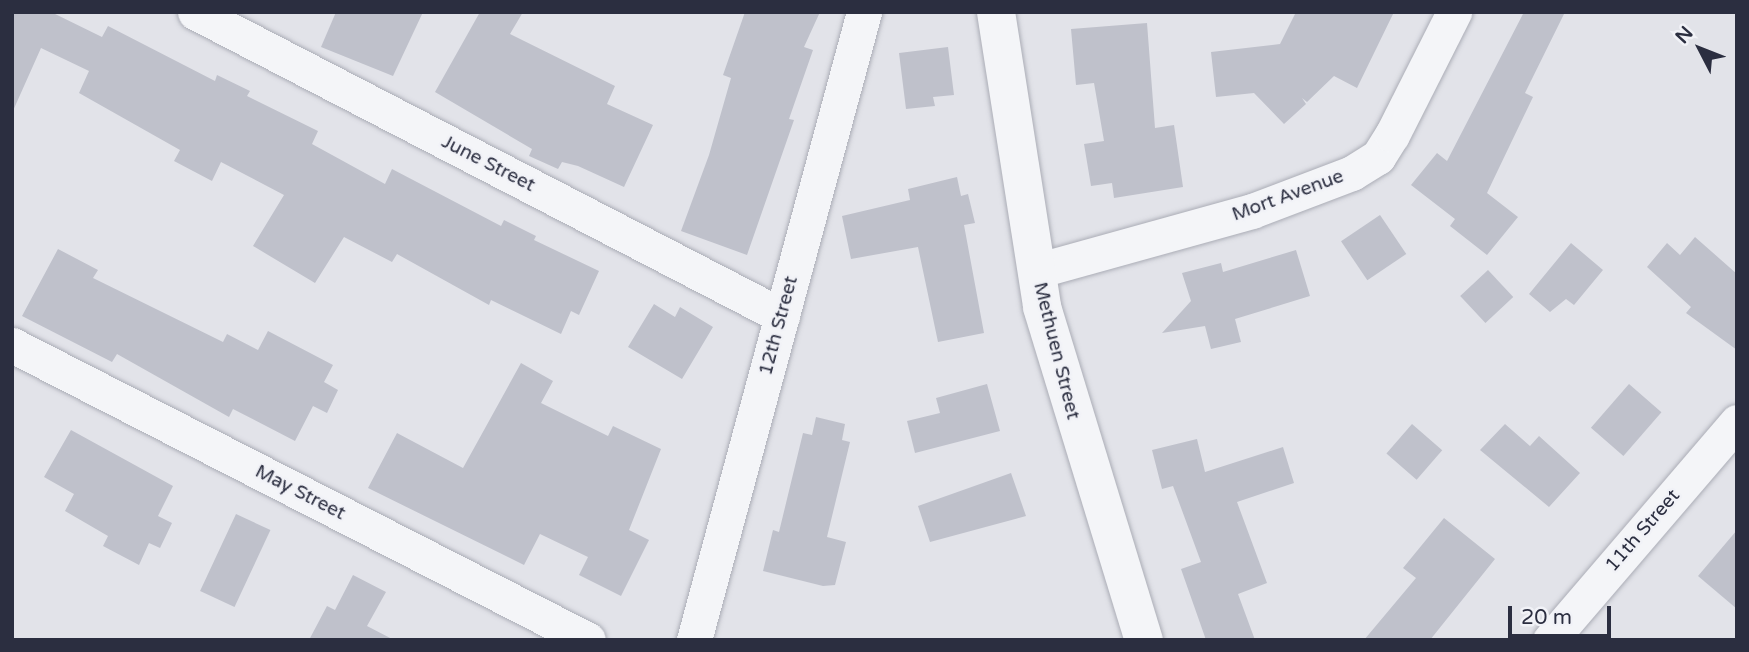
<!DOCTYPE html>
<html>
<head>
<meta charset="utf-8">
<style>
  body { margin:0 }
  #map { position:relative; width:1749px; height:652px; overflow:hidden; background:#e2e3e9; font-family:"Varela Round",sans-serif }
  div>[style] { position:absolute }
  .building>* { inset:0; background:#bfc1cb; transform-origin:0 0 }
  .roads { filter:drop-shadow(0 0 2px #abadb6) drop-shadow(0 0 2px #abadb6) }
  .minor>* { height:35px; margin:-17.5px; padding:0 17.5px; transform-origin:17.5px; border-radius:17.5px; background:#f4f5f8 }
  .tertiary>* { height:38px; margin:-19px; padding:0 19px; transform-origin:19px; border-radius:19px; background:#f4f5f8 }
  span { translate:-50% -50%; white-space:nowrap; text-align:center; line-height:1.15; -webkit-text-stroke:5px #f1f2f7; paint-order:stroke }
  .street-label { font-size:19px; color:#2b2e40 }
  .frame { position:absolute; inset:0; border:14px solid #2b2e40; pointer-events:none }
  .north { position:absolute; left:1665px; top:14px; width:70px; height:70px; -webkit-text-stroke:5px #f1f2f7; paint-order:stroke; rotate:312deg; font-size:19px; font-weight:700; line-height:28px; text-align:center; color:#2b2e40 }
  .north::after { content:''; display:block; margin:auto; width:24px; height:32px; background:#2b2e40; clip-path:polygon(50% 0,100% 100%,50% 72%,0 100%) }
  .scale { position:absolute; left:1508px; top:606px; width:103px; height:32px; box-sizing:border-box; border:4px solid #2b2e40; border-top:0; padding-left:9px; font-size:21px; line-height:24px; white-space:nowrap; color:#2b2e40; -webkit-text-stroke:5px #f1f2f7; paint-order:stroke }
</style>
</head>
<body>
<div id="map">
  <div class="building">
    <div style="clip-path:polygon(12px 12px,51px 12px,102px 37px,108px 26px,215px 81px,217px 75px,250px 91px,247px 96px,318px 131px,312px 144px,385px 184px,392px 169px,501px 226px,504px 220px,536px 236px,534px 240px,599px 271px,579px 315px,571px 311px,561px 334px,491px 300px,489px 305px,397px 254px,392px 262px,344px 237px,315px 283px,253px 246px,284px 195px,221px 162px,212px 181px,174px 161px,180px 150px,79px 93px,89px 71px,41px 48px,12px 113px)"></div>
    <div style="clip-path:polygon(336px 12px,423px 12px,393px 76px,321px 47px)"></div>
    <div style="clip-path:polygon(480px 12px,523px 12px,510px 34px,615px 86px,607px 104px,653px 125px,624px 187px,578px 166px,562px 162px,558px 169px,529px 156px,532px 149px,435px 92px)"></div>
    <div style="clip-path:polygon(745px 12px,820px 12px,804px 47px,813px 50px,789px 119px,794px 120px,747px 255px,681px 231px,709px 155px,731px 78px,723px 75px)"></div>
    <div style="clip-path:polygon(1296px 12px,1394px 12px,1357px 88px,1334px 76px,1307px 102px,1302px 98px,1306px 104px,1284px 124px,1254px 93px,1216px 97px,1211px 52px,1280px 44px)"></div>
    <div style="clip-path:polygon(1524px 12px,1565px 12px,1525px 93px,1533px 97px,1487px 193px,1518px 217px,1487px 255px,1450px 226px,1455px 219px,1411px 185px,1437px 153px,1447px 161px)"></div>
    <div style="clip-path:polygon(1147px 23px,1155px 128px,1174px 125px,1183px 187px,1114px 198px,1112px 183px,1091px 186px,1084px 144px,1104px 141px,1094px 83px,1076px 85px,1071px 29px)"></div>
    <div style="clip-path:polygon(948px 47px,954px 95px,933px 97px,935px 106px,906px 109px,899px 53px)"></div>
    <div style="clip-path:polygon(957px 177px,961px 196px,968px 194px,975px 223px,964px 225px,984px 333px,938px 342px,918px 247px,851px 259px,842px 216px,910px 200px,908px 189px)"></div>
    <div style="left:1380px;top:215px;width:47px;height:47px;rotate:56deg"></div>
    <div style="clip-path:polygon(1695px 237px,1737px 274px,1737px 350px,1686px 313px,1691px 307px,1647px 267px,1667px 243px,1680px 255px)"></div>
    <div style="clip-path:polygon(1571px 243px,1603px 270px,1574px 305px,1566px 299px,1550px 312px,1529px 294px)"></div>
    <div style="clip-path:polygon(58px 249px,98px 270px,93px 278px,223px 342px,227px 334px,258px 350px,268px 331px,333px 365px,324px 382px,338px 390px,327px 413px,313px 406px,295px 441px,233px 409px,229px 417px,117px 354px,112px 362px,22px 316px)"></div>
    <div style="clip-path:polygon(1296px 250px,1310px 296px,1235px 319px,1241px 342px,1211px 349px,1205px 326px,1162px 333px,1191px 301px,1182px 273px,1221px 263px,1223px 272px)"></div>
    <div style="left:1488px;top:270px;width:37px;height:38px;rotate:47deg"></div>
    <div style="clip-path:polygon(654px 304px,675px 317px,680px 307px,713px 327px,682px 379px,628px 347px)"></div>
    <div style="clip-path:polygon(521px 363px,553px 381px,541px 403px,608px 436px,613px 426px,661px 449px,629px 530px,649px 540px,621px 596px,579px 575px,588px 557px,540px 534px,524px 565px,368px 488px,397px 433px,463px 468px)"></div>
    <div style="clip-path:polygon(987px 384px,1000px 431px,915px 453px,907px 421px,940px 413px,936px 398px)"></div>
    <div style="left:1629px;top:384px;width:43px;height:58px;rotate:41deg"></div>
    <div style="clip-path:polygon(816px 417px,845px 424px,842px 440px,850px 442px,827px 537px,846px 542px,835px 585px,823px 586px,763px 571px,773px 530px,779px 532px,803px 433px,812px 435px)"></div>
    <div style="left:1412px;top:424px;width:40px;height:39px;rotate:41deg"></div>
    <div style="clip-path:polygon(1505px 424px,1530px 446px,1539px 436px,1580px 473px,1549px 507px,1480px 450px)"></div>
    <div style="clip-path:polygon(71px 430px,173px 486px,158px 516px,172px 523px,160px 548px,149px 543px,139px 565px,103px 546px,108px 536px,65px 511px,74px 494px,44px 477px)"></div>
    <div style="clip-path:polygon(1197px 439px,1205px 472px,1283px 447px,1294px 483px,1237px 502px,1267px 583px,1238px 594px,1255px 640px,1206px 640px,1181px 569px,1201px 562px,1173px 486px,1162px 489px,1152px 450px)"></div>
    <div style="clip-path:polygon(1011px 473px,1026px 516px,930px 542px,918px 506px)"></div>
    <div style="left:236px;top:514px;width:38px;height:85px;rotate:25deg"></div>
    <div style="clip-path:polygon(1444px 518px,1495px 559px,1430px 640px,1364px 640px,1416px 578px,1403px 568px)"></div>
    <div style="clip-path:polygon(1737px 530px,1737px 609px,1698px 576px)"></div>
    <div style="clip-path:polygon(353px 575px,386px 592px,367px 626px,394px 640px,309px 640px,327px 606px,335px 610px)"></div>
  </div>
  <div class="roads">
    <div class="minor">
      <div style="left:195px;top:12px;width:661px;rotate:27.38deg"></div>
      <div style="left:1036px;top:271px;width:224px;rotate:-15.5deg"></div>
      <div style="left:1252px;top:211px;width:107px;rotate:-20.8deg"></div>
      <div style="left:1352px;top:173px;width:31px;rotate:-32deg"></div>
      <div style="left:1378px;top:157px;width:26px;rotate:-58deg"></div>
      <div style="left:1392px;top:135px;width:138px;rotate:-63.2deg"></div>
      <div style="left:12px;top:345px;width:647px;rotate:27.12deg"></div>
      <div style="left:694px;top:640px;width:651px;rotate:-74.85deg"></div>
      <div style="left:1550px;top:640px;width:287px;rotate:-49.4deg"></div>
    </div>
    <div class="tertiary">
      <div style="left:996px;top:12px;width:299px;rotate:81.1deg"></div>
      <div style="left:1042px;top:307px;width:348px;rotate:73deg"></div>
    </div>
  </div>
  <div class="street-label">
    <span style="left:488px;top:164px;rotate:27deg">June Street</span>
    <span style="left:1288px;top:196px;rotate:-20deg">Mort Avenue</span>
    <span style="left:779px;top:326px;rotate:-75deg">12th Street</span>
    <span style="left:1056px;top:351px;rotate:76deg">Methuen Street</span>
    <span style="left:300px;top:493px;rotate:27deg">May Street</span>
    <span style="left:1643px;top:531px;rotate:-49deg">11th Street</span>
  </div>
  <div class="frame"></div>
  <div class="north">N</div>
  <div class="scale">20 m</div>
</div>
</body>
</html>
